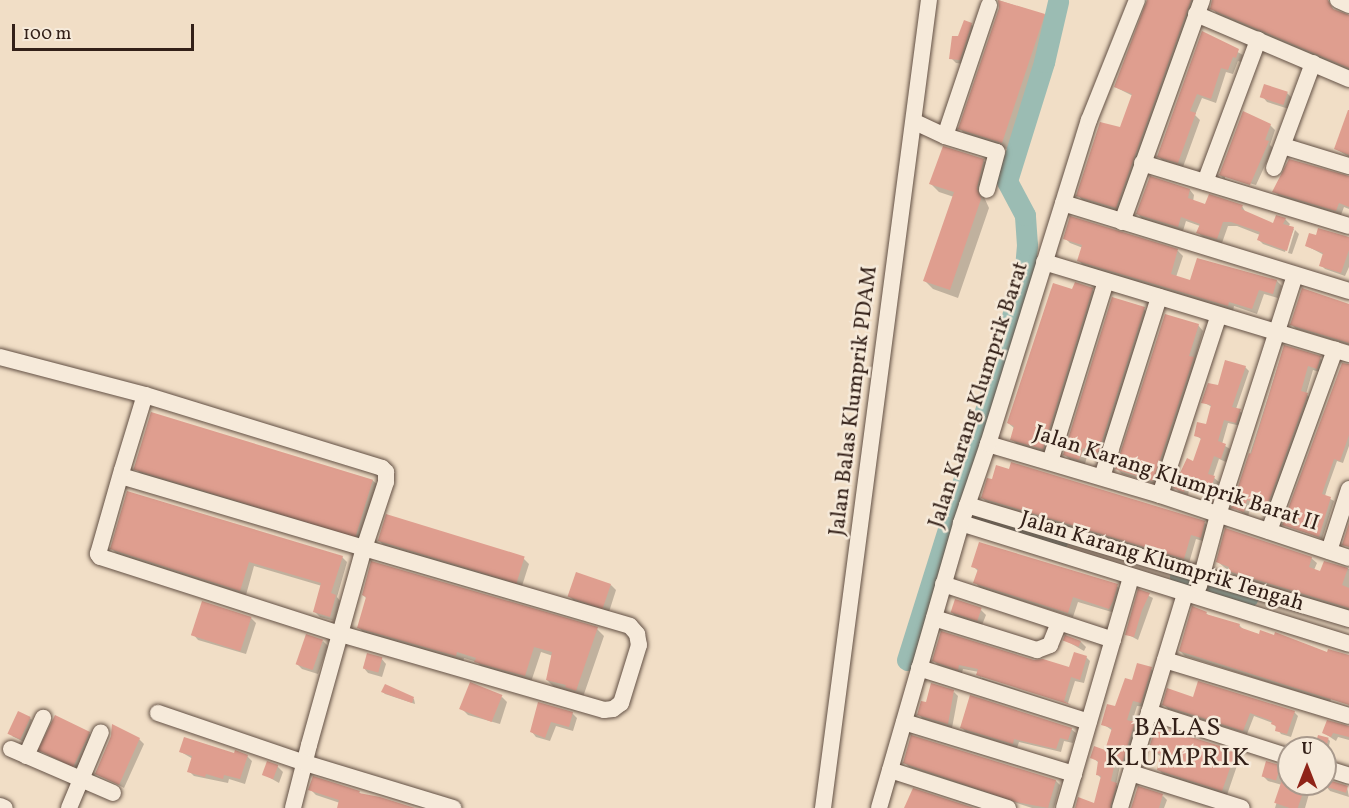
<!DOCTYPE html>
<html>
<head>
<meta charset="utf-8">
<style>
  body { margin:0 }
  #map { position:relative; width:1349px; height:808px; overflow:hidden; background:#f1dec6; font-family:Vollkorn,serif }
  div>[style] { position:absolute }
  .shadow>* { inset:0; background:#0003 }
  .river>* { height:21px; margin:-10.5px; padding:0 10.5px; transform-origin:10.5px; border-radius:10.5px; background:#9bbcb3 }
  .building>* { inset:0; background:#df9e8f; transform-origin:0 0 }
  .roads { filter:drop-shadow(0 0 2px #625044) drop-shadow(0 0 2px #625044) }
  .minor>* { height:16px; margin:-8px; padding:0 8px; transform-origin:8px; border-radius:8px; background:#f6eada }
  span { translate:-50% -50%; white-space:nowrap; text-align:center; line-height:1.15; -webkit-text-stroke:5px #f6eada; paint-order:stroke }
  .street-label { font-size:22px; color:#332018 }
  .quarter-label { font-size:26px; color:#332018; letter-spacing:1.5px }
  .north { position:absolute; left:1277px; top:736px; width:60px; height:60px; box-sizing:border-box; background:#f6eada; border:2px solid #a8998c; border-radius:50%; rotate:0deg; font-size:16px; font-weight:700; line-height:24px; text-align:center; color:#332018 }
  .north::after { content:''; display:block; margin:auto; width:21px; height:27px; background:#8f2418; clip-path:polygon(50% 0,100% 100%,50% 72%,0 100%) }
  .scale { position:absolute; left:12px; top:24px; width:182px; height:27px; box-sizing:border-box; border:3px solid #332018; border-top:0; padding-left:8px; font-size:18px; line-height:21px; white-space:nowrap; color:#332018; -webkit-text-stroke:4px #f6eada; paint-order:stroke }
</style>
</head>
<body>
<div id="map">
  <div class="shadow">
    <div style="clip-path:polygon(998px 0,1045px 15px,1053px 24px,1010px 150px,968px 137px,960px 129px,1001px 8px)"></div>
    <div style="clip-path:polygon(1148px 0,1199px 0,1121px 213px,1083px 201px,1078px 195px,1121px 129px,1133px 96px,1115px 87px)"></div>
    <div style="clip-path:polygon(1213px 0,1327px 1px,1334px 10px,1349px 15px,1349px 70px,1217px 14px,1212px 8px)"></div>
    <div style="clip-path:polygon(971px 24px,976px 29px,964px 64px,956px 63px,951px 58px,959px 38px)"></div>
    <div style="clip-path:polygon(1203px 33px,1243px 55px,1241px 62px,1238px 61px,1233px 74px,1226px 72px,1216px 103px,1202px 98px,1195px 115px,1200px 120px,1183px 167px,1163px 161px,1158px 156px)"></div>
    <div style="clip-path:polygon(1287px 93px,1292px 98px,1289px 109px,1267px 102px,1262px 96px)"></div>
    <div style="clip-path:polygon(1270px 125px,1275px 130px,1270px 145px,1273px 148px,1256px 185px,1225px 176px,1225px 179px,1255px 189px,1225px 180px,1220px 175px)"></div>
    <div style="clip-path:polygon(1349px 126px,1349px 157px,1336px 149px)"></div>
    <div style="clip-path:polygon(983px 160px,992px 169px,984px 197px,989px 208px,958px 298px,933px 289px,925px 281px,954px 197px,939px 192px,930px 183px)"></div>
    <div style="clip-path:polygon(1349px 177px,1349px 209px,1344px 207px,1341px 215px,1279px 196px,1274px 191px)"></div>
    <div style="clip-path:polygon(1190px 190px,1194px 195px,1193px 202px,1206px 206px,1242px 206px,1246px 213px,1274px 225px,1285px 219px,1290px 224px,1288px 227px,1294px 229px,1285px 252px,1263px 244px,1259px 240px,1260px 235px,1237px 226px,1228px 226px,1222px 243px,1203px 237px,1198px 233px,1200px 226px,1186px 221px,1183px 231px,1142px 219px,1138px 214px)"></div>
    <div style="clip-path:polygon(1071px 218px,1178px 251px,1183px 256px,1176px 277px,1191px 282px,1198px 260px,1277px 281px,1282px 286px,1278px 298px,1264px 294px,1257px 314px,1234px 306px,1233px 311px,1084px 266px,1079px 261px,1083px 248px,1070px 243px,1065px 238px)"></div>
    <div style="clip-path:polygon(1295px 230px,1299px 234px,1292px 254px,1288px 253px)"></div>
    <div style="clip-path:polygon(1349px 239px,1349px 267px,1345px 276px,1325px 269px,1321px 265px,1324px 255px,1307px 246px)"></div>
    <div style="clip-path:polygon(1092px 289px,1097px 294px,1048px 454px,1017px 444px,1011px 439px,1014px 428px,1008px 423px,1073px 291px)"></div>
    <div style="clip-path:polygon(1349px 305px,1349px 345px,1296px 329px,1292px 325px)"></div>
    <div style="clip-path:polygon(1144px 309px,1149px 314px,1104px 458px,1088px 453px,1085px 464px,1070px 460px,1065px 455px)"></div>
    <div style="clip-path:polygon(1198px 325px,1203px 331px,1195px 360px,1198px 363px,1159px 485px,1122px 474px,1117px 469px)"></div>
    <div style="clip-path:polygon(1284px 347px,1320px 358px,1325px 363px,1322px 373px,1313px 370px,1306px 394px,1312px 399px,1272px 510px,1252px 504px,1248px 516px,1233px 507px)"></div>
    <div style="clip-path:polygon(1245px 367px,1249px 371px,1236px 409px,1244px 414px,1241px 426px,1228px 423px,1222px 444px,1230px 449px,1226px 462px,1219px 459px,1213px 477px,1219px 482px,1213px 499px,1189px 491px,1188px 495px,1179px 492px,1175px 488px,1194px 462px,1202px 440px,1196px 435px,1207px 426px,1212px 407px,1203px 402px)"></div>
    <div style="clip-path:polygon(1349px 367px,1349px 446px,1343px 463px,1337px 461px,1327px 489px,1325px 496px,1334px 501px,1322px 539px,1284px 524px)"></div>
    <div style="clip-path:polygon(1012px 464px,1205px 523px,1210px 528px,1206px 542px,1196px 539px,1189px 563px,988px 503px,982px 498px,993px 481px,1010px 471px)"></div>
    <div style="clip-path:polygon(135px 468px,372px 480px,378px 485px,361px 539px,141px 474px)"></div>
    <div style="clip-path:polygon(379px 541px,523px 558px,529px 564px,522px 586px,385px 546px)"></div>
    <div style="clip-path:polygon(112px 549px,342px 557px,347px 562px,337px 597px,340px 601px,335px 621px,320px 617px,315px 612px,322px 586px,254px 566px,246px 595px,117px 554px)"></div>
    <div style="clip-path:polygon(1311px 558px,1317px 563px,1314px 570px,1320px 573px,1325px 563px,1349px 569px,1349px 611px,1235px 576px,1218px 562px)"></div>
    <div style="clip-path:polygon(973px 566px,1117px 586px,1122px 591px,1115px 613px,1078px 602px,1073px 617px,980px 588px,975px 582px,979px 572px)"></div>
    <div style="clip-path:polygon(611px 585px,616px 590px,609px 612px,575px 602px,570px 597px)"></div>
    <div style="clip-path:polygon(1139px 591px,1153px 598px,1138px 640px,1127px 634px)"></div>
    <div style="clip-path:polygon(363px 595px,597px 629px,604px 636px,583px 697px,554px 687px,547px 680px,553px 656px,541px 652px,531px 682px,483px 668px,477px 662px,464px 658px,463px 662px,365px 634px,358px 627px,367px 599px)"></div>
    <div style="clip-path:polygon(981px 610px,986px 615px,982px 625px,957px 617px,951px 612px)"></div>
    <div style="clip-path:polygon(1206px 613px,1210px 617px,1239px 625px,1244px 630px,1328px 654px,1349px 656px,1349px 703px,1331px 699px,1330px 702px,1185px 656px,1180px 651px)"></div>
    <div style="clip-path:polygon(251px 618px,256px 623px,246px 654px,198px 640px,193px 634px)"></div>
    <div style="clip-path:polygon(1065px 640px,1081px 642px,1086px 647px,1084px 651px)"></div>
    <div style="clip-path:polygon(323px 641px,328px 646px,318px 674px,302px 669px,297px 664px)"></div>
    <div style="clip-path:polygon(1086px 657px,1090px 661px,1084px 683px,1075px 681px,1068px 703px,981px 675px,981px 678px,979px 672px,963px 669px,962px 673px,938px 665px,934px 661px,1034px 662px,1070px 669px)"></div>
    <div style="clip-path:polygon(381px 658px,386px 664px,382px 677px,368px 673px,363px 667px)"></div>
    <div style="clip-path:polygon(1151px 669px,1156px 673px,1146px 707px,1137px 706px,1132px 722px,1139px 728px,1127px 768px,1120px 766px,1116px 784px,1121px 789px,1116px 808px,1076px 808px,1095px 805px,1102px 779px,1097px 774px,1099px 763px,1092px 757px,1106px 752px,1113px 731px,1103px 724px,1133px 682px)"></div>
    <div style="clip-path:polygon(982px 678px,1070px 707px,1071px 707px,982px 679px)"></div>
    <div style="clip-path:polygon(386px 686px,414px 699px,415px 704px,385px 694px,383px 692px)"></div>
    <div style="clip-path:polygon(954px 692px,958px 696px,952px 728px,923px 719px,918px 714px)"></div>
    <div style="clip-path:polygon(502px 697px,507px 702px,500px 724px,468px 715px,463px 710px)"></div>
    <div style="clip-path:polygon(1194px 699px,1294px 712px,1298px 716px,1291px 737px,1281px 734px,1273px 723px,1254px 716px,1247px 734px,1168px 709px,1164px 705px)"></div>
    <div style="clip-path:polygon(539px 704px,572px 713px,577px 718px,573px 731px,556px 726px,550px 741px,536px 737px,532px 732px)"></div>
    <div style="clip-path:polygon(30px 718px,32px 720px,24px 742px,12px 736px)"></div>
    <div style="clip-path:polygon(1349px 727px,1349px 740px,1338px 737px,1336px 741px,1324px 733px)"></div>
    <div style="clip-path:polygon(962px 728px,1071px 729px,1076px 733px,1073px 743px,1064px 741px,1061px 752px,1019px 742px,1017px 748px,966px 732px)"></div>
    <div style="clip-path:polygon(89px 733px,94px 738px,81px 769px,48px 755px,43px 750px)"></div>
    <div style="clip-path:polygon(139px 739px,144px 744px,124px 788px,97px 773px)"></div>
    <div style="clip-path:polygon(1328px 739px,1330px 741px,1328px 751px,1317px 746px)"></div>
    <div style="clip-path:polygon(1150px 750px,1235px 752px,1240px 757px,1227px 795px,1164px 775px,1159px 770px,1162px 757px)"></div>
    <div style="clip-path:polygon(181px 752px,247px 756px,252px 761px,245px 784px,229px 779px,228px 783px,194px 776px,189px 771px,193px 759px)"></div>
    <div style="clip-path:polygon(905px 763px,1056px 781px,1060px 785px,1054px 808px,1032px 808px,909px 767px)"></div>
    <div style="clip-path:polygon(277px 766px,283px 772px,279px 783px,265px 775px)"></div>
    <div style="clip-path:polygon(1279px 766px,1284px 772px,1281px 781px,1305px 789px,1309px 794px,1305px 808px,1275px 808px,1282px 785px,1268px 781px,1263px 776px)"></div>
    <div style="clip-path:polygon(1325px 785px,1347px 787px,1349px 797px,1330px 791px)"></div>
    <div style="clip-path:polygon(310px 789px,359px 792px,363px 796px,411px 808px,338px 808px,340px 803px,316px 795px)"></div>
    <div style="clip-path:polygon(1163px 796px,1167px 800px,1164px 808px,1132px 808px)"></div>
  </div>
  <div class="river">
    <div style="left:954px;top:510px;width:108px;rotate:16.1deg"></div>
    <div style="left:1180px;top:576px;width:71px;rotate:17.2deg"></div>
    <div style="left:907px;top:660px;width:302px;rotate:-72.6deg"></div>
    <div style="left:997px;top:372px;width:108px;rotate:-74.9deg"></div>
    <div style="left:1025px;top:268px;width:23px;rotate:-85deg"></div>
    <div style="left:1027px;top:245px;width:30px;rotate:-94deg"></div>
    <div style="left:1025px;top:215px;width:38px;rotate:-118deg"></div>
    <div style="left:1007px;top:181px;width:125px;rotate:-72.7deg"></div>
    <div style="left:1044px;top:62px;width:62px;rotate:-76.9deg"></div>
  </div>
  <div class="building">
    <div style="clip-path:polygon(998px 0,1045px 14px,1002px 143px,958px 129px,999px 8px)"></div>
    <div style="clip-path:polygon(1147px 0,1191px 0,1116px 208px,1076px 196px,1100px 122px,1120px 127px,1132px 94px,1114px 87px)"></div>
    <div style="clip-path:polygon(1212px 0,1328px 0,1333px 9px,1349px 15px,1349px 68px,1210px 9px)"></div>
    <div style="clip-path:polygon(964px 20px,972px 23px,960px 60px,949px 59px,952px 36px,958px 36px)"></div>
    <div style="clip-path:polygon(1202px 31px,1239px 49px,1236px 58px,1233px 57px,1228px 70px,1221px 68px,1211px 99px,1197px 94px,1190px 111px,1196px 113px,1178px 163px,1157px 157px)"></div>
    <div style="left:1264px;top:84px;width:25px;height:14px;rotate:18deg"></div>
    <div style="clip-path:polygon(1348px 110px,1349px 110px,1349px 155px,1334px 149px)"></div>
    <div style="clip-path:polygon(1243px 111px,1271px 124px,1265px 140px,1269px 141px,1250px 185px,1219px 175px)"></div>
    <div style="clip-path:polygon(943px 146px,984px 159px,977px 188px,981px 199px,950px 290px,923px 281px,954px 192px,929px 184px)"></div>
    <div style="clip-path:polygon(1289px 159px,1349px 176px,1349px 207px,1339px 203px,1336px 211px,1272px 192px)"></div>
    <div style="clip-path:polygon(1150px 176px,1190px 189px,1188px 198px,1205px 204px,1209px 194px,1243px 205px,1241px 209px,1273px 223px,1276px 215px,1286px 218px,1283px 224px,1294px 227px,1287px 251px,1257px 240px,1260px 232px,1231px 222px,1223px 222px,1217px 239px,1196px 233px,1200px 224px,1181px 217px,1178px 227px,1136px 214px)"></div>
    <div style="clip-path:polygon(1070px 216px,1178px 249px,1171px 274px,1190px 280px,1197px 258px,1277px 280px,1273px 294px,1259px 290px,1252px 309px,1229px 302px,1228px 306px,1077px 261px,1082px 245px,1063px 239px)"></div>
    <div style="clip-path:polygon(1318px 228px,1349px 237px,1349px 250px,1341px 273px,1319px 266px,1323px 253px,1305px 246px,1309px 233px,1316px 235px)"></div>
    <div style="clip-path:polygon(1075px 282px,1093px 288px,1043px 449px,1010px 440px,1014px 426px,1007px 423px,1053px 283px,1072px 289px)"></div>
    <div style="clip-path:polygon(1302px 288px,1349px 304px,1349px 343px,1290px 325px)"></div>
    <div style="clip-path:polygon(1112px 297px,1145px 307px,1098px 453px,1083px 448px,1079px 460px,1063px 455px)"></div>
    <div style="clip-path:polygon(1165px 314px,1199px 324px,1189px 356px,1194px 357px,1153px 481px,1115px 469px)"></div>
    <div style="clip-path:polygon(1284px 345px,1321px 356px,1317px 369px,1308px 366px,1301px 391px,1308px 393px,1267px 506px,1247px 500px,1244px 512px,1231px 508px,1249px 453px,1251px 454px)"></div>
    <div style="clip-path:polygon(1225px 360px,1246px 366px,1232px 407px,1241px 409px,1236px 423px,1224px 420px,1218px 441px,1226px 444px,1221px 459px,1214px 456px,1208px 474px,1215px 476px,1209px 495px,1185px 487px,1184px 492px,1173px 488px,1187px 458px,1193px 461px,1201px 438px,1194px 436px,1197px 422px,1206px 424px,1211px 405px,1201px 403px,1208px 383px,1218px 385px)"></div>
    <div style="clip-path:polygon(1342px 363px,1349px 364px,1349px 435px,1340px 461px,1334px 459px,1325px 485px,1322px 494px,1331px 497px,1319px 537px,1282px 525px)"></div>
    <div style="left:151px;top:412px;width:232px;height:60px;rotate:17deg"></div>
    <div style="clip-path:polygon(1011px 462px,1205px 521px,1201px 538px,1191px 535px,1184px 559px,981px 498px,987px 478px,992px 479px,996px 465px,1009px 469px)"></div>
    <div style="clip-path:polygon(127px 491px,343px 556px,331px 593px,336px 595px,330px 617px,313px 612px,321px 583px,249px 562px,240px 591px,110px 549px)"></div>
    <div style="left:386px;top:514px;width:145px;height:28px;rotate:17deg"></div>
    <div style="clip-path:polygon(1349px 523px,1349px 547px,1342px 545px)"></div>
    <div style="clip-path:polygon(1225px 528px,1312px 557px,1309px 567px,1320px 571px,1324px 561px,1348px 568px,1342px 585px,1349px 588px,1349px 608px,1228px 571px,1229px 567px,1216px 562px)"></div>
    <div style="clip-path:polygon(979px 542px,1118px 584px,1113px 601px,1109px 609px,1073px 597px,1068px 613px,973px 583px,978px 569px,971px 567px)"></div>
    <div style="clip-path:polygon(371px 561px,598px 627px,576px 691px,565px 687px,566px 685px,546px 680px,552px 652px,534px 647px,525px 676px,474px 662px,476px 658px,457px 652px,456px 656px,357px 628px,366px 597px,362px 595px)"></div>
    <div style="left:576px;top:572px;width:37px;height:26px;rotate:19deg"></div>
    <div style="clip-path:polygon(1138px 589px,1150px 593px,1142px 610px,1134px 637px,1125px 635px)"></div>
    <div style="left:955px;top:599px;width:28px;height:14px;rotate:18deg"></div>
    <div style="left:202px;top:601px;width:52px;height:36px;rotate:18deg"></div>
    <div style="clip-path:polygon(1192px 606px,1207px 612px,1206px 614px,1240px 624px,1239px 627px,1259px 634px,1260px 630px,1274px 635px,1275px 632px,1327px 652px,1328px 649px,1349px 655px,1349px 705px,1179px 651px)"></div>
    <div style="clip-path:polygon(941px 631px,1034px 660px,1043px 659px,1069px 667px,1074px 652px,1087px 656px,1080px 680px,1071px 677px,1064px 701px,1071px 705px,976px 675px,978px 669px,959px 665px,958px 670px,932px 661px)"></div>
    <div style="left:306px;top:634px;width:18px;height:32px;rotate:19deg"></div>
    <div style="left:1065px;top:635px;width:17px;height:6px;rotate:21deg"></div>
    <div style="left:367px;top:653px;width:16px;height:16px;rotate:15deg"></div>
    <div style="clip-path:polygon(1137px 663px,1152px 667px,1141px 703px,1133px 701px,1127px 720px,1135px 722px,1122px 764px,1115px 762px,1111px 781px,1117px 783px,1110px 808px,1075px 808px,1078px 797px,1094px 803px,1101px 776px,1096px 775px,1098px 761px,1090px 758px,1094px 746px,1105px 750px,1112px 728px,1101px 725px,1107px 704px,1115px 706px,1125px 678px,1132px 680px)"></div>
    <div style="clip-path:polygon(1198px 681px,1295px 711px,1287px 734px,1275px 731px,1276px 726px,1271px 724px,1272px 721px,1250px 713px,1243px 731px,1162px 705px,1167px 688px,1193px 697px)"></div>
    <div style="left:470px;top:682px;width:35px;height:29px;rotate:22deg"></div>
    <div style="clip-path:polygon(931px 683px,954px 690px,948px 724px,917px 715px,921px 701px,926px 702px)"></div>
    <div style="clip-path:polygon(385px 684px,414px 697px,412px 703px,381px 692px)"></div>
    <div style="clip-path:polygon(970px 695px,1072px 728px,1068px 740px,1060px 738px,1056px 749px,1014px 739px,1013px 744px,960px 728px)"></div>
    <div style="clip-path:polygon(538px 702px,573px 712px,569px 727px,551px 722px,545px 738px,530px 732px)"></div>
    <div style="left:18px;top:711px;width:14px;height:25px;rotate:25deg"></div>
    <div style="left:55px;top:715px;width:39px;height:39px;rotate:26deg"></div>
    <div style="clip-path:polygon(1327px 720px,1349px 726px,1349px 737px,1333px 733px,1331px 737px,1322px 733px)"></div>
    <div style="clip-path:polygon(112px 724px,140px 738px,119px 785px,95px 774px,111px 736px)"></div>
    <div style="clip-path:polygon(1156px 726px,1236px 751px,1222px 791px,1157px 770px,1161px 754px,1148px 751px)"></div>
    <div style="clip-path:polygon(911px 735px,1056px 780px,1048px 808px,1016px 802px,903px 763px)"></div>
    <div style="left:1318px;top:735px;width:11px;height:11px;rotate:15deg"></div>
    <div style="clip-path:polygon(184px 737px,234px 753px,235px 750px,248px 755px,240px 779px,224px 775px,223px 779px,206px 774px,205px 777px,187px 772px,192px 756px,179px 752px)"></div>
    <div style="left:267px;top:761px;width:12px;height:15px;rotate:20deg"></div>
    <div style="left:1266px;top:761px;width:15px;height:16px;rotate:16deg"></div>
    <div style="clip-path:polygon(313px 776px,360px 791px,359px 793px,380px 797px,415px 808px,337px 808px,339px 800px,308px 790px)"></div>
    <div style="left:1325px;top:779px;width:24px;height:7px;rotate:17deg"></div>
    <div style="left:1282px;top:780px;width:24px;height:24px;rotate:19deg"></div>
    <div style="clip-path:polygon(1138px 786px,1163px 794px,1159px 808px,1131px 808px)"></div>
    <div style="clip-path:polygon(913px 788px,974px 808px,904px 808px)"></div>
  </div>
  <div class="roads">
    <div class="minor">
      <div style="left:1338px;top:0;width:12px;rotate:24deg"></div>
      <div style="left:1196px;top:14px;width:166px;rotate:23deg"></div>
      <div style="left:915px;top:122px;width:33px;rotate:25deg"></div>
      <div style="left:945px;top:136px;width:54px;rotate:17.1deg"></div>
      <div style="left:997px;top:152px;width:39px;rotate:105deg"></div>
      <div style="left:945px;top:136px;width:138px;rotate:-71.4deg"></div>
      <div style="left:1283px;top:146px;width:69px;rotate:16.9deg"></div>
      <div style="left:1142px;top:163px;width:216px;rotate:16.9deg"></div>
      <div style="left:1274px;top:168px;width:112px;rotate:-69.6deg"></div>
      <div style="left:1205px;top:182px;width:152px;rotate:-69.5deg"></div>
      <div style="left:1063px;top:203px;width:299px;rotate:17.1deg"></div>
      <div style="left:1122px;top:222px;width:236px;rotate:-70.2deg"></div>
      <div style="left:1044px;top:262px;width:319px;rotate:16.8deg"></div>
      <div style="left:0;top:357px;width:150px;rotate:14.7deg"></div>
      <div style="left:988px;top:444px;width:179px;rotate:16.5deg"></div>
      <div style="left:1160px;top:495px;width:199px;rotate:18.4deg"></div>
      <div style="left:1050px;top:462px;width:189px;rotate:-72.8deg"></div>
      <div style="left:121px;top:476px;width:253px;rotate:16.5deg"></div>
      <div style="left:364px;top:548px;width:277px;rotate:16.3deg"></div>
      <div style="left:630px;top:626px;width:11px;rotate:49deg"></div>
      <div style="left:637px;top:634px;width:11px;rotate:80deg"></div>
      <div style="left:639px;top:645px;width:61px;rotate:107.2deg"></div>
      <div style="left:621px;top:703px;width:10px;rotate:143deg"></div>
      <div style="left:613px;top:709px;width:9px;rotate:174deg"></div>
      <div style="left:604px;top:710px;width:275px;rotate:-163.9deg"></div>
      <div style="left:340px;top:634px;width:252px;rotate:-162.2deg"></div>
      <div style="left:100px;top:557px;width:4px;rotate:-124deg"></div>
      <div style="left:98px;top:554px;width:87px;rotate:-74.1deg"></div>
      <div style="left:122px;top:470px;width:78px;rotate:-73deg"></div>
      <div style="left:145px;top:395px;width:248px;rotate:17.1deg"></div>
      <div style="left:382px;top:468px;width:6px;rotate:45deg"></div>
      <div style="left:386px;top:472px;width:10px;rotate:90deg"></div>
      <div style="left:386px;top:482px;width:70px;rotate:108.4deg"></div>
      <div style="left:364px;top:548px;width:89px;rotate:105.6deg"></div>
      <div style="left:340px;top:634px;width:115px;rotate:105.6deg"></div>
      <div style="left:309px;top:745px;width:65px;rotate:104.3deg"></div>
      <div style="left:1102px;top:477px;width:189px;rotate:-72.4deg"></div>
      <div style="left:1160px;top:495px;width:189px;rotate:-71.9deg"></div>
      <div style="left:967px;top:505px;width:399px;rotate:16.6deg"></div>
      <div style="left:961px;top:523px;width:406px;rotate:17.3deg"></div>
      <div style="left:1269px;top:531px;width:193px;rotate:-70deg"></div>
      <div style="left:1329px;top:551px;width:65px;rotate:-72.1deg"></div>
      <div style="left:943px;top:584px;width:179px;rotate:18.2deg"></div>
      <div style="left:1199px;top:586px;width:73px;rotate:-75deg"></div>
      <div style="left:1218px;top:515px;width:252px;rotate:-72.2deg"></div>
      <div style="left:934px;top:618px;width:108px;rotate:17.3deg"></div>
      <div style="left:1037px;top:650px;width:14px;rotate:-21deg"></div>
      <div style="left:1050px;top:645px;width:24px;rotate:-68deg"></div>
      <div style="left:1165px;top:660px;width:192px;rotate:16.9deg"></div>
      <div style="left:919px;top:668px;width:178px;rotate:17.6deg"></div>
      <div style="left:1149px;top:712px;width:147px;rotate:17.8deg"></div>
      <div style="left:158px;top:713px;width:155px;rotate:18.8deg"></div>
      <div style="left:305px;top:763px;width:155px;rotate:16.9deg"></div>
      <div style="left:904px;top:722px;width:178px;rotate:17deg"></div>
      <div style="left:11px;top:749px;width:111px;rotate:23.3deg"></div>
      <div style="left:26px;top:756px;width:42px;rotate:-65.9deg"></div>
      <div style="left:1325px;top:768px;width:25px;rotate:18deg"></div>
      <div style="left:890px;top:770px;width:124px;rotate:17.9deg"></div>
      <div style="left:1131px;top:773px;width:116px;rotate:17.5deg"></div>
      <div style="left:0;top:806px;width:5px;rotate:22deg"></div>
      <div style="left:69px;top:808px;width:82px;rotate:-67.2deg"></div>
      <div style="left:823px;top:808px;width:815px;rotate:-82.53deg"></div>
      <div style="left:879px;top:808px;width:297px;rotate:-73.9deg"></div>
      <div style="left:961px;top:523px;width:83px;rotate:-71.1deg"></div>
      <div style="left:988px;top:444px;width:339px;rotate:-72.7deg"></div>
      <div style="left:1089px;top:120px;width:129px;rotate:-68.2deg"></div>
      <div style="left:1064px;top:808px;width:241px;rotate:-73.8deg"></div>
      <div style="left:1120px;top:808px;width:224px;rotate:-73.1deg"></div>
    </div>
  </div>
  <div class="street-label">
    <span style="left:979px;top:395px;rotate:-72deg">Jalan Karang Klumprik Barat</span>
    <span style="left:854px;top:401px;rotate:-83deg">Jalan Balas Klumprik PDAM</span>
    <span style="left:1176px;top:479px;rotate:18deg">Jalan Karang Klumprik Barat II</span>
    <span style="left:1162px;top:562px;rotate:17deg">Jalan Karang Klumprik Tengah</span>
  </div>
  <div class="quarter-label">
    <span style="left:1178px;top:744px">BALAS<br>KLUMPRIK</span>
  </div>
  <div class="north">U</div>
  <div class="scale">100 m</div>
</div>
</body>
</html>
